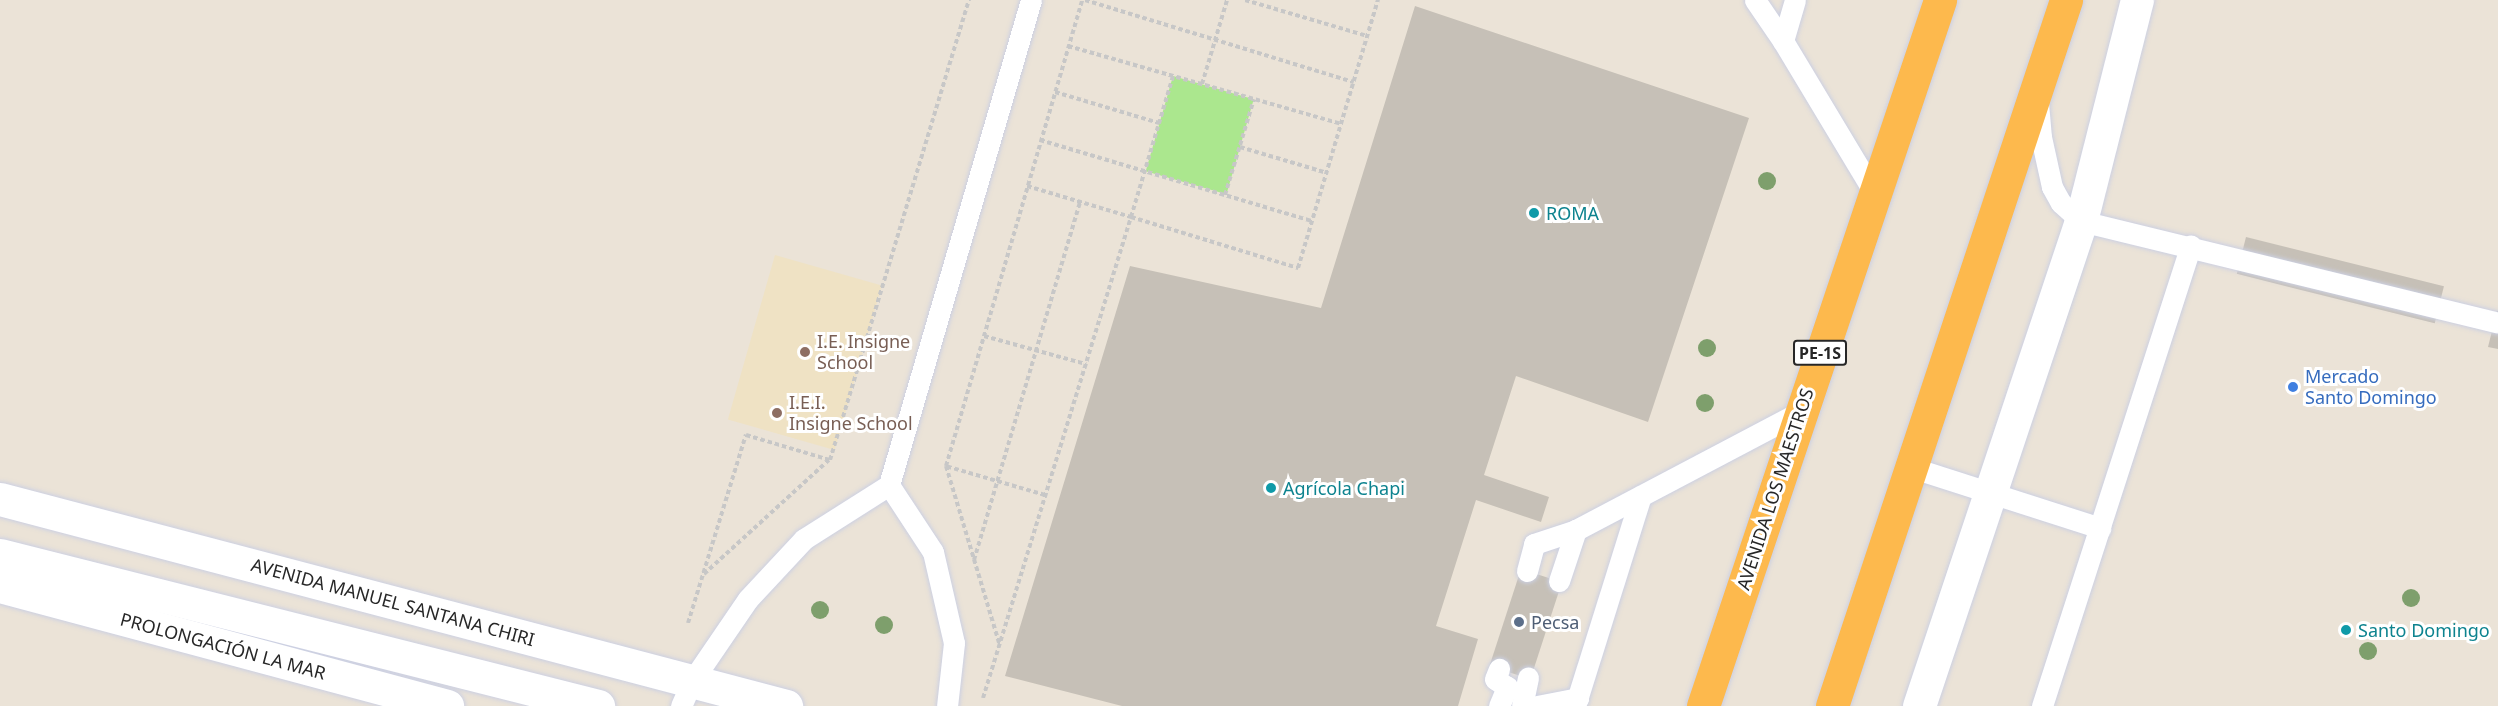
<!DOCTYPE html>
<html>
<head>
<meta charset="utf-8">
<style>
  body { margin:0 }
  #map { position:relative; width:2498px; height:706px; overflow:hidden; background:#ebe3d7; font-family:"Noto Sans",sans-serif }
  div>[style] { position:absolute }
  .education>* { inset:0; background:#efe2c4; transform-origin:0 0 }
  .green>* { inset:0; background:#abe78e; transform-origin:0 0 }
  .building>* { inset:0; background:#c6c0b7; transform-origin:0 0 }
  .path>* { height:4px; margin-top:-2px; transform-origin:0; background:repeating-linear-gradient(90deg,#c7c7c7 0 4.5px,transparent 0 7.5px) }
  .roads { filter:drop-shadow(0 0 2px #ccd0e2) drop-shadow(0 0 2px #ccd0e2) }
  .service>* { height:21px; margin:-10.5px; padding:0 10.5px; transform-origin:10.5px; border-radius:10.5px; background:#fff }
  .minor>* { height:33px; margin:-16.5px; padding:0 16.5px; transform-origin:16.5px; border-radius:16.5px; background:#fff }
  .tertiary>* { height:33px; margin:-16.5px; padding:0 16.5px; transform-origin:16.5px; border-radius:16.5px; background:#fff }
  .trunk>* { height:33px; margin:-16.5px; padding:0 16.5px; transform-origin:16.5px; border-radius:16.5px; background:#fdb94d }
  .trees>* { width:18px; height:18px; margin:-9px; border-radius:50%; background:#7e9f6c }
  .dots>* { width:16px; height:16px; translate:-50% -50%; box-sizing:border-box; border:3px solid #fff; border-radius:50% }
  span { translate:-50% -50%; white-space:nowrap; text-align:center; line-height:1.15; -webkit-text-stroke:6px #fff; paint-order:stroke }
  .shield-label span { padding:2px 4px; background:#fff; border:2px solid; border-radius:4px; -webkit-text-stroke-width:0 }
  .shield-label { font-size:16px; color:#272727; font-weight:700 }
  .culture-label { font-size:18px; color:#0d838f }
  .left { translate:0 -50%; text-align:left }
  .education-label { font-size:18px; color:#785e54 }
  .shop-label { font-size:18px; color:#366cbe }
  .street-label { font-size:18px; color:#272727 }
  .service-label { font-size:18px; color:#4e5e75 }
</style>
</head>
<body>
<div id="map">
  <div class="education">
    <div style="left:775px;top:255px;width:111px;height:171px;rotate:16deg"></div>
  </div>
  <div class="green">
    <div style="left:1173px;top:76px;width:84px;height:99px;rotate:16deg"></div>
  </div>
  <div class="building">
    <div style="clip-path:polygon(1415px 6px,1749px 118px,1648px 422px,1516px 376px,1484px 475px,1549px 497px,1541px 522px,1476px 500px,1436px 626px,1478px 639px,1458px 706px,1122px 706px,1005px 676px,1130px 266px,1321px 308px)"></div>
    <div style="left:2246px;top:237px;width:204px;height:38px;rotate:14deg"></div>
    <div style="clip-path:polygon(2497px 311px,2498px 311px,2498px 349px,2488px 347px)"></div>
    <div style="left:1521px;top:569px;width:43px;height:102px;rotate:18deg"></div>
  </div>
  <div class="path">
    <div style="left:1085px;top:0;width:281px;rotate:17deg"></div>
    <div style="left:1245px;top:0;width:127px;rotate:16.4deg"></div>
    <div style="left:1068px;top:46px;width:284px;rotate:15.9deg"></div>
    <div style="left:1202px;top:84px;width:88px;rotate:-73.4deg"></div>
    <div style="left:1055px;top:92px;width:109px;rotate:16.6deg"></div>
    <div style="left:1040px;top:140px;width:284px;rotate:16.6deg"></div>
    <div style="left:1240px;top:147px;width:91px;rotate:16.6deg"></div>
    <div style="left:1027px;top:186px;width:109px;rotate:16.6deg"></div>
    <div style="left:1131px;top:217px;width:147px;rotate:-73.4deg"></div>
    <div style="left:1225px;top:195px;width:100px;rotate:-73.2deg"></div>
    <div style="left:984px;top:336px;width:106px;rotate:15.4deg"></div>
    <div style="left:946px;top:466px;width:185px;rotate:73.3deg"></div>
    <div style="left:1045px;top:495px;width:103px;rotate:-163.7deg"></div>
    <div style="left:946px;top:466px;width:485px;rotate:-73.7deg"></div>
    <div style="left:974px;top:560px;width:373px;rotate:-73.5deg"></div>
    <div style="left:704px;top:574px;width:169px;rotate:-42.4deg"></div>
    <div style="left:688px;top:623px;width:197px;rotate:-72.9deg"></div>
    <div style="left:746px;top:435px;width:88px;rotate:16.6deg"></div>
    <div style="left:830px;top:460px;width:481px;rotate:-73.2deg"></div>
    <div style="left:983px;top:698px;width:503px;rotate:-72.9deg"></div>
    <div style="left:1131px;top:217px;width:175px;rotate:17deg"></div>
    <div style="left:1298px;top:268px;width:280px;rotate:-73.4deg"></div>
  </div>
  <div class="roads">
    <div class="service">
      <div style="left:1755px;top:0;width:50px;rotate:55.7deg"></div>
      <div style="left:1795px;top:0;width:43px;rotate:106.3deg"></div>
      <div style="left:1783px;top:41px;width:179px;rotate:59deg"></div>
      <div style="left:2038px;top:103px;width:34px;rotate:85deg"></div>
      <div style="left:2041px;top:137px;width:51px;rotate:77.6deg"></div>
      <div style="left:2052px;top:187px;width:18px;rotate:61deg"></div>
      <div style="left:2061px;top:203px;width:27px;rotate:42deg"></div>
      <div style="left:2081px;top:221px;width:429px;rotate:13.7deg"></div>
      <div style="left:1910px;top:467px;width:200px;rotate:17.8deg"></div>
      <div style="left:889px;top:485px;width:80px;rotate:56.7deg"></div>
      <div style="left:933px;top:552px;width:93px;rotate:77deg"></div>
      <div style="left:954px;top:643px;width:63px;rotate:96.3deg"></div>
      <div style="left:1527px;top:571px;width:28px;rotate:-75deg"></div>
      <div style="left:1534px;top:544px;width:44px;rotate:-18.4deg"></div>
      <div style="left:1559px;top:581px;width:54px;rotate:-71.6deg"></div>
      <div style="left:1576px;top:530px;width:253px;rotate:-27.8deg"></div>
      <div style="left:681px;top:706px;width:27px;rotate:-66deg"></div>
      <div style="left:692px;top:681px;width:99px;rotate:-55.7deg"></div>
      <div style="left:748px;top:599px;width:82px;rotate:-47deg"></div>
      <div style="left:804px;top:539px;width:101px;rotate:-32.4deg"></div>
      <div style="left:889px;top:485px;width:505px;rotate:-73.68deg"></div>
      <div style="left:1499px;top:706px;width:21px;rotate:-67deg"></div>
      <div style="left:1507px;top:687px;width:14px;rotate:-146deg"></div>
      <div style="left:1495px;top:679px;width:11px;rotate:-68deg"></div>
      <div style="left:1522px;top:706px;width:29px;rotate:-78deg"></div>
      <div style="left:1537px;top:706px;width:42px;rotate:-11deg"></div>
      <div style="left:1575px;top:706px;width:220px;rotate:-72.6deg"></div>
      <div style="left:2042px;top:706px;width:484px;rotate:-72.1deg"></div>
    </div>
    <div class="minor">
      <div style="left:0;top:586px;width:463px;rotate:15deg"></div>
      <div style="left:1919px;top:706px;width:511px;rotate:-71.53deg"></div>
      <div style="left:2081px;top:221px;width:228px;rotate:-75.8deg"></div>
    </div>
    <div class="tertiary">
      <div style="left:0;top:499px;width:813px;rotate:14.75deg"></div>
      <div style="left:0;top:555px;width:617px;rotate:14.17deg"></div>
    </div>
    <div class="trunk">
      <div style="left:1703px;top:706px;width:745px;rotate:-71.44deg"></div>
      <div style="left:1832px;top:706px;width:744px;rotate:-71.66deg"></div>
    </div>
  </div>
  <div class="trees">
    <div style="left:1767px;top:181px"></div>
    <div style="left:1707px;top:348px"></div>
    <div style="left:1705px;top:403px"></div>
    <div style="left:2411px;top:598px"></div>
    <div style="left:820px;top:610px"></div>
    <div style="left:884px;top:625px"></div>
    <div style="left:2368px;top:651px"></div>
  </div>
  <div class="dots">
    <div style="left:1534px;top:213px;background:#0f9aa8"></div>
    <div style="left:805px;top:352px;background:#8d6e63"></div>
    <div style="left:2293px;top:387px;background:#3f7fe0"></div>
    <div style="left:777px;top:413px;background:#8d6e63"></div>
    <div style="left:1271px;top:488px;background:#0f9aa8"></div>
    <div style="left:1519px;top:622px;background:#5c6f8a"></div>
    <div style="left:2346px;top:630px;background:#0f9aa8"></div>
  </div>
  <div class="shield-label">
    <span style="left:1820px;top:353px">PE-1S</span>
  </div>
  <div class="culture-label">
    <span class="left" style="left:1546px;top:213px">ROMA</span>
    <span class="left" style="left:1283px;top:488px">Agrícola Chapi</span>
    <span class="left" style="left:2358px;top:630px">Santo Domingo</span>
  </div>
  <div class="education-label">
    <span class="left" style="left:817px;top:352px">I.E. Insigne<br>School</span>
    <span class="left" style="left:789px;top:413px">I.E.I.<br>Insigne School</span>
  </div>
  <div class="shop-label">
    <span class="left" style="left:2305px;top:387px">Mercado<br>Santo Domingo</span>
  </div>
  <div class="street-label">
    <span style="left:1775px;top:489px;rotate:-72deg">AVENIDA LOS MAESTROS</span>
    <span style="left:393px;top:602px;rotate:15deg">AVENIDA MANUEL SANTANA CHIRI</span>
    <span style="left:223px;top:646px;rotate:15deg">PROLONGACIÓN LA MAR</span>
  </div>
  <div class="service-label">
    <span class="left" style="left:1531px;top:622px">Pecsa</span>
  </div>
</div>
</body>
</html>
